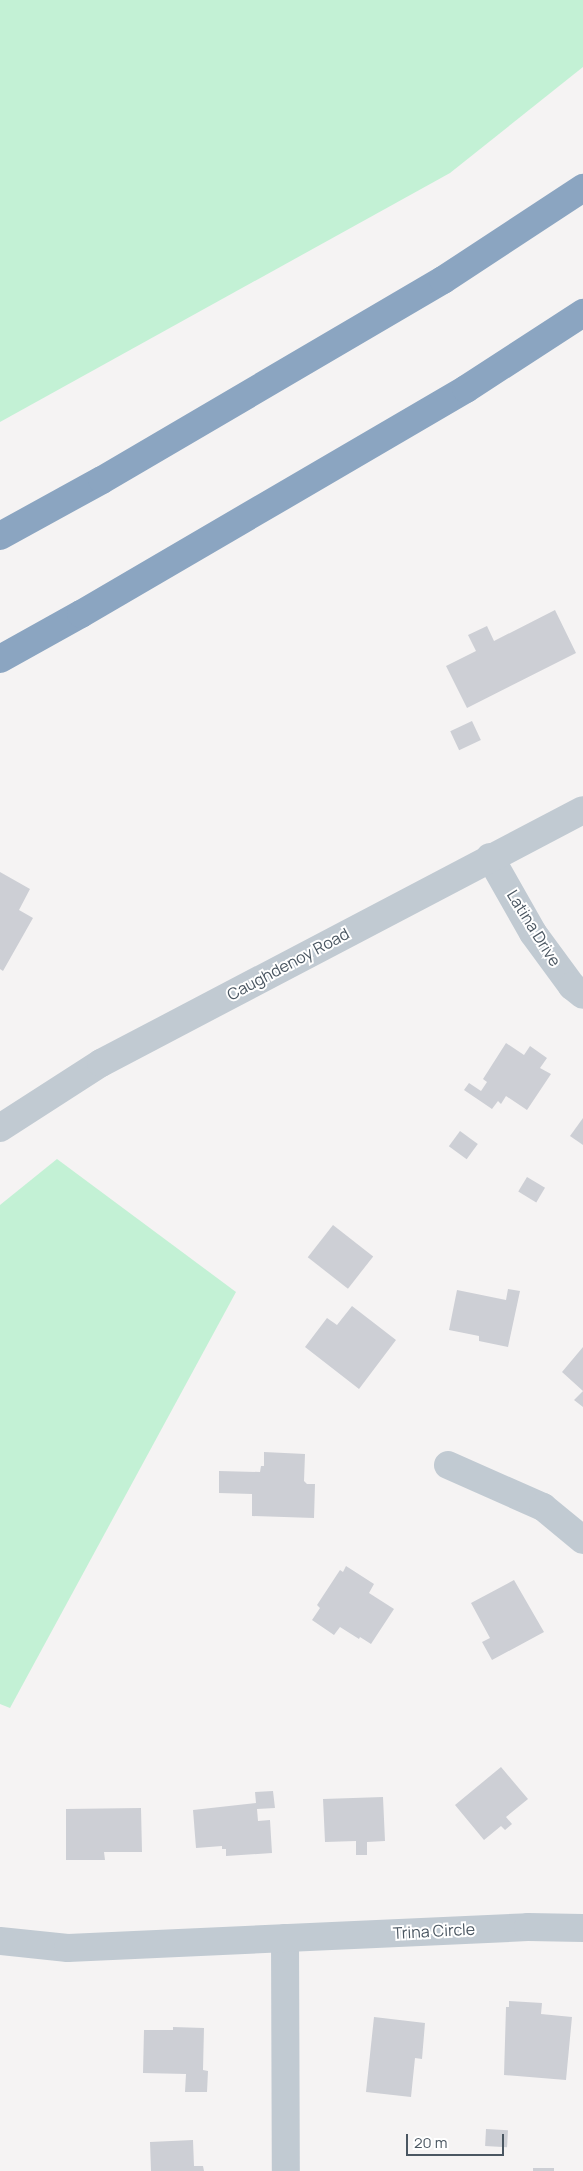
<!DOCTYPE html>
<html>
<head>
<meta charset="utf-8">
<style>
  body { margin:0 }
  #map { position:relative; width:583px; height:2171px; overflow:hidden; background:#f5f3f3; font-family:Manrope,sans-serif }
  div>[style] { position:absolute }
  .green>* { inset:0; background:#c3f1d5 }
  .building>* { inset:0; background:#cdcfd5; transform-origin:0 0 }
  .minor>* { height:28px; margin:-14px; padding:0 14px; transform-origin:14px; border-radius:14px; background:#c1cad2 }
  .tertiary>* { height:28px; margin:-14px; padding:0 14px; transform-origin:14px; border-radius:14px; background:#c1cad2 }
  .motorway>* { height:28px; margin:-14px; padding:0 14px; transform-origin:14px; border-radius:14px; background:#8ba5c1 }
  span { translate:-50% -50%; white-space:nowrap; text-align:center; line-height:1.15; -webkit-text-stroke:4px #fff; paint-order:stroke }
  .street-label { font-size:16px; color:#4a5661 }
  .scale { position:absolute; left:406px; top:2134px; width:98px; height:22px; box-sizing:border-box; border:2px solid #4a5661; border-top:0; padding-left:6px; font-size:15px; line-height:18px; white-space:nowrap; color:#4a5661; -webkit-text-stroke:4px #fff; paint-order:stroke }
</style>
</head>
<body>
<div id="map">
  <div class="green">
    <div style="clip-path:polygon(0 0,583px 0,583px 67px,450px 173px,0 422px)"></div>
    <div style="clip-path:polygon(57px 1159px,236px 1292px,10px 1708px,0 1704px,0 1205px)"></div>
  </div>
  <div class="building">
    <div style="clip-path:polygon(555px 610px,576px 653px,467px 708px,446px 666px,476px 651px,468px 635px,487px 626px,494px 641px)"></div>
    <div style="left:472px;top:721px;width:21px;height:24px;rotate:65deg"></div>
    <div style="clip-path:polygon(0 872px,30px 889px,19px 910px,33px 918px,3px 971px,0 969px)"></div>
    <div style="clip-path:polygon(506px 1043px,524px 1055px,530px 1046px,547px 1058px,540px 1068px,551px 1074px,527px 1110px,506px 1096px,501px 1104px,498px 1101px,492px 1109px,464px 1090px,469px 1083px,481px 1091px,487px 1082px,483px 1079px)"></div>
    <div style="clip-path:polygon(583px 1118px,583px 1145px,570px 1136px)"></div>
    <div style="left:460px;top:1131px;width:22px;height:19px;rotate:36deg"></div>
    <div style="left:527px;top:1177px;width:21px;height:17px;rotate:31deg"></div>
    <div style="left:333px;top:1225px;width:51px;height:41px;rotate:38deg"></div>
    <div style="clip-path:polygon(508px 1289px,520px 1291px,508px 1347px,479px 1341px,479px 1336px,449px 1330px,457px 1290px,506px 1300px)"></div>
    <div style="clip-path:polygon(352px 1306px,396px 1340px,359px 1389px,305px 1347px,327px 1318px,337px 1325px)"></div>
    <div style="clip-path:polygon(583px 1347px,583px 1407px,574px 1400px,583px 1391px,562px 1372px)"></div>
    <div style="clip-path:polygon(264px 1452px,305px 1454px,304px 1481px,307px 1484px,315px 1484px,314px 1518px,252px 1516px,252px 1494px,219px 1493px,219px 1471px,260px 1472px,261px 1466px,264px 1466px)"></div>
    <div style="clip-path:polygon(346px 1566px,374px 1584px,369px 1593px,394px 1609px,371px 1644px,360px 1637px,359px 1639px,340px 1627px,334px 1635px,312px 1620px,320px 1608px,317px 1605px,340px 1570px,343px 1572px)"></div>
    <div style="clip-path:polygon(514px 1580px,544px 1632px,492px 1660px,482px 1642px,490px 1638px,471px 1603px)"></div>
    <div style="clip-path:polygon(501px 1767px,528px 1799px,506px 1817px,512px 1824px,505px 1830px,501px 1826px,484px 1840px,455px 1805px)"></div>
    <div style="clip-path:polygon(273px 1791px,275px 1808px,257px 1809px,258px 1821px,270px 1820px,272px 1853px,226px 1856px,226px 1849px,222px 1849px,222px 1846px,196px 1848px,193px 1810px,256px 1803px,255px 1792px)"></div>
    <div style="clip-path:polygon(383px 1797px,385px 1841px,367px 1842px,367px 1855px,356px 1855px,356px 1841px,325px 1842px,323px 1799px)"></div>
    <div style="clip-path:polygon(141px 1808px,142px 1852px,104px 1852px,105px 1860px,66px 1860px,66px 1809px)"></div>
    <div style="clip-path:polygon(509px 2001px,542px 2003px,541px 2014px,572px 2017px,566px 2080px,504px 2075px,506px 2007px,509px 2007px)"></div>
    <div style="clip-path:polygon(374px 2017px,425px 2023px,422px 2059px,415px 2058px,411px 2097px,366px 2092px)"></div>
    <div style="clip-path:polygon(173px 2027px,204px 2028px,203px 2070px,208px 2071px,207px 2092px,185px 2092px,186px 2074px,143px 2073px,144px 2030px,173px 2030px)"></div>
    <div style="left:486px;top:2129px;width:22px;height:17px;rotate:3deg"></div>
    <div style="clip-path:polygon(193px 2140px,194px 2166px,203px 2166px,204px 2171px,151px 2171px,150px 2142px)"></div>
    <div style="left:533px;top:2168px;width:21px;height:3px"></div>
  </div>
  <div class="minor">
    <div style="left:490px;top:857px;width:87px;rotate:60.5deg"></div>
    <div style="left:533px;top:933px;width:66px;rotate:53.7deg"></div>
    <div style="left:572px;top:986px;width:14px;rotate:39deg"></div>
    <div style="left:448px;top:1465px;width:104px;rotate:23.9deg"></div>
    <div style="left:543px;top:1507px;width:52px;rotate:39.5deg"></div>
    <div style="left:285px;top:1938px;width:233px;rotate:89.8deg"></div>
    <div style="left:0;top:1941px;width:68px;rotate:5.9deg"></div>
    <div style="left:68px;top:1948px;width:460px;rotate:-2.6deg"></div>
    <div style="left:528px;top:1927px;width:55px;rotate:1deg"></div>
  </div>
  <div class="tertiary">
    <div style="left:0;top:1128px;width:120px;rotate:-32.8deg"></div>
    <div style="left:101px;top:1063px;width:544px;rotate:-27.69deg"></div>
  </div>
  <div class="motorway">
    <div style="left:0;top:536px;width:116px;rotate:-28.8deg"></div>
    <div style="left:102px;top:480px;width:395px;rotate:-30.4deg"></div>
    <div style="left:443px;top:280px;width:168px;rotate:-33.3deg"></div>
    <div style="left:0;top:659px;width:93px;rotate:-29.1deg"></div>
    <div style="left:81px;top:614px;width:446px;rotate:-30.3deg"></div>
    <div style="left:466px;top:389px;width:140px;rotate:-33deg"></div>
  </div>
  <div class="street-label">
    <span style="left:534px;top:928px;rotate:58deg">Latina Drive</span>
    <span style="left:288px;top:964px;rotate:-28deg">Caughdenoy Road</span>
    <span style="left:434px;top:1931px;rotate:-3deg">Trina Circle</span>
  </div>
  <div class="scale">20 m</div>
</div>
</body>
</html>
